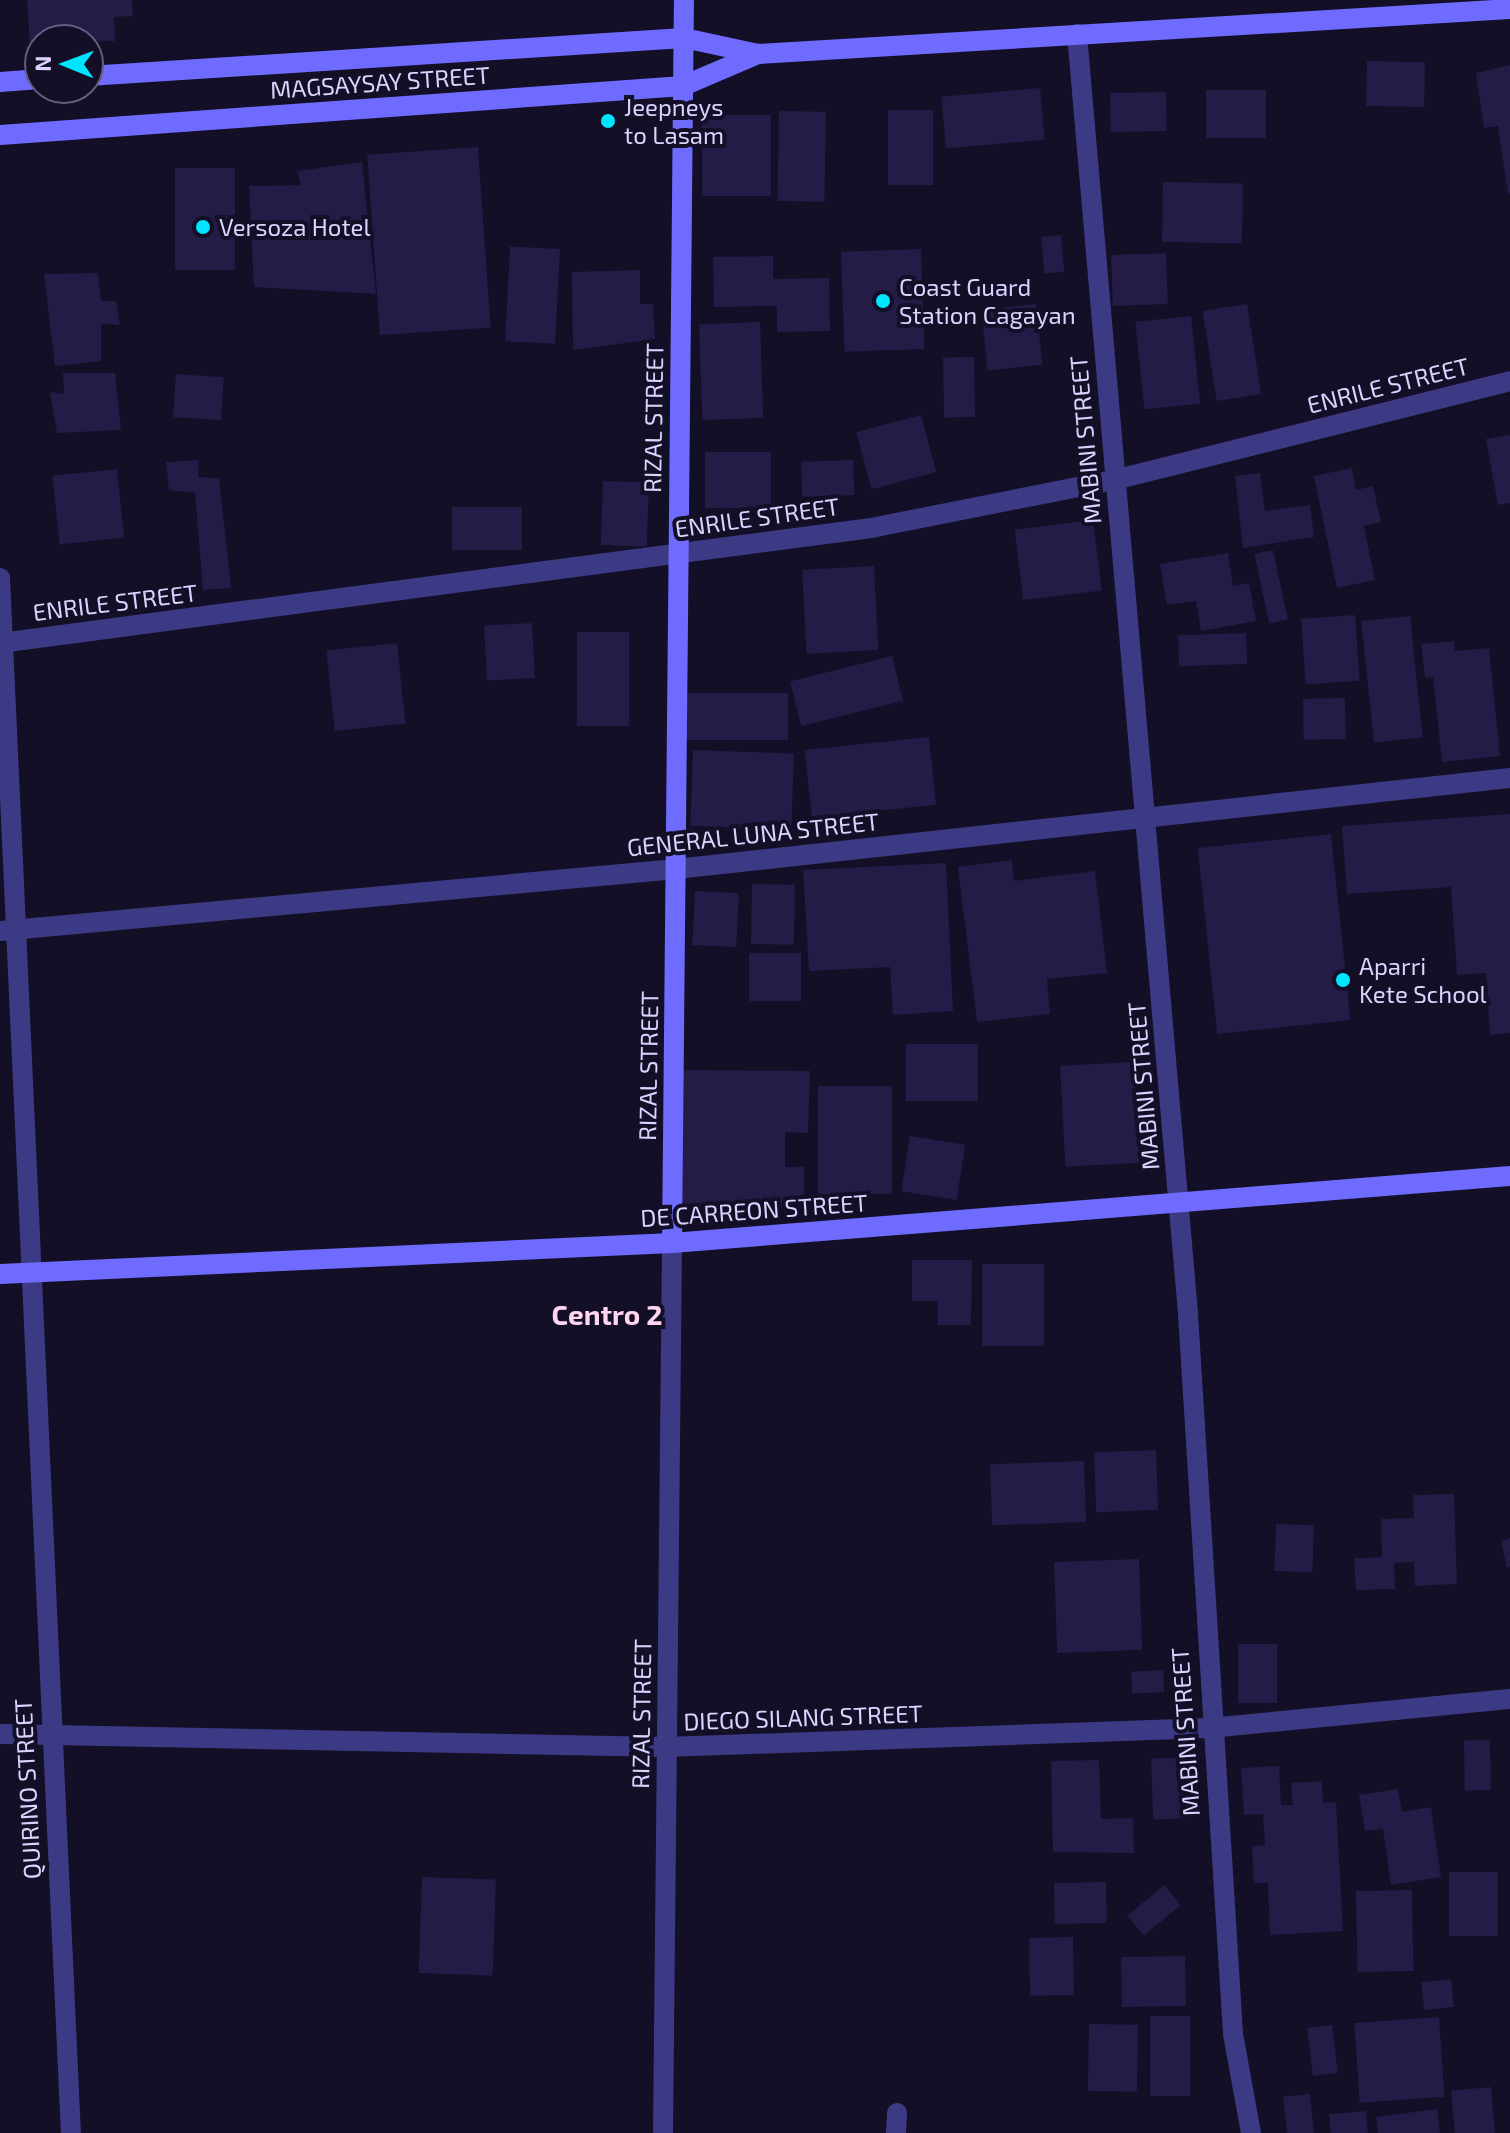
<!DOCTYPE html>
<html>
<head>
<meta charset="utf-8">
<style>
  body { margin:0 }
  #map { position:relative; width:1510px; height:2133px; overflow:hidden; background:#130f26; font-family:"Exo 2",sans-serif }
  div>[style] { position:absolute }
  .building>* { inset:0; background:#241b47; transform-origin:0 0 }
  .street>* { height:20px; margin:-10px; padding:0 10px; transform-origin:10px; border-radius:10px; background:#3d3a85 }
  .secondary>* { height:20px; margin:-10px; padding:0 10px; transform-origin:10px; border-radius:10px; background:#6f6bff }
  .dots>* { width:22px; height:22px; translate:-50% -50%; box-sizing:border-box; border:4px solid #130f26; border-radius:50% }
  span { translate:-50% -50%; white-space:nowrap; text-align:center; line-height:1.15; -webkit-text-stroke:8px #130f26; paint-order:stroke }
  .street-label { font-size:24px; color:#d9d4ff }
  .poi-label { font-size:24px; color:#d9d4ff }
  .left { translate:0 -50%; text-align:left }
  .quarter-label { font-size:28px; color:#ffd6f0; font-weight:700 }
  .north { position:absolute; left:24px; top:24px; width:80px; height:80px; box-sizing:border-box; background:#130f26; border:2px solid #625e7d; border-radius:50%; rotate:271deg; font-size:22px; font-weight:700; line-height:32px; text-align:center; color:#d9d4ff }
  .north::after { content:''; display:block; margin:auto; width:28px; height:36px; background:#00e5ff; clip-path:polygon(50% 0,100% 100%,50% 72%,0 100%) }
</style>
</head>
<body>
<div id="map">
  <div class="building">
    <div style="clip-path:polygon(27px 0,132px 0,133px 16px,114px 17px,115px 41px,40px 40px,30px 47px)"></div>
    <div style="left:1367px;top:61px;width:58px;height:45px;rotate:1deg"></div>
    <div style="clip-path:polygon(1510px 65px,1510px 194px,1508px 194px,1498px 126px,1484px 128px,1476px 73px)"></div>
    <div style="left:1040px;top:88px;width:52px;height:99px;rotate:85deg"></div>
    <div style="left:1206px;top:90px;width:60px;height:48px"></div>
    <div style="left:1166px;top:92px;width:39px;height:56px;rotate:89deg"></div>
    <div style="left:888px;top:110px;width:45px;height:75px"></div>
    <div style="left:779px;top:111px;width:47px;height:90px;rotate:1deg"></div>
    <div style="left:771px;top:115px;width:81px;height:69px;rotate:90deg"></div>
    <div style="left:478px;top:147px;width:181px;height:111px;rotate:86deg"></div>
    <div style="clip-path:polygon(362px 162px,376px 294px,254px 287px,249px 186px,301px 185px,297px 171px)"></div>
    <div style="left:175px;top:168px;width:60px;height:102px"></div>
    <div style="left:1163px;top:182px;width:80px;height:60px;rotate:1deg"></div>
    <div style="left:1061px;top:235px;width:37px;height:20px;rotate:85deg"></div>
    <div style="left:560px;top:249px;width:95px;height:50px;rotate:93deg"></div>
    <div style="left:921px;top:249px;width:100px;height:80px;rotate:88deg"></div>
    <div style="left:1166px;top:253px;width:51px;height:55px;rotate:88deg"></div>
    <div style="clip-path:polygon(773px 256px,773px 279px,829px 278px,830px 331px,777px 332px,777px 306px,714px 307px,713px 257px)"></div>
    <div style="clip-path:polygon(640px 270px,640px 304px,653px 304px,655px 339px,573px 350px,572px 272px)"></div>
    <div style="clip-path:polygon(98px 273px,101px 301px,116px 301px,120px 325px,101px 324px,101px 361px,55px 366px,44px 274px)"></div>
    <div style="left:1036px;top:304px;width:61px;height:55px;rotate:84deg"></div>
    <div style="left:1247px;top:304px;width:91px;height:45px;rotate:81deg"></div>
    <div style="left:1191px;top:316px;width:88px;height:56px;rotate:84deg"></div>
    <div style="left:760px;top:322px;width:96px;height:61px;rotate:88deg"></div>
    <div style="left:974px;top:357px;width:60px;height:31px;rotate:89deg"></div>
    <div style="clip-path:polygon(63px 373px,115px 373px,121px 430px,57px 433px,50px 392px,64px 394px)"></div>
    <div style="left:176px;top:374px;width:48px;height:43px;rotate:4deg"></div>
    <div style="left:921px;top:415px;width:59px;height:67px;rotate:75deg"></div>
    <div style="clip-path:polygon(1510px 435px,1510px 503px,1498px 505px,1486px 439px)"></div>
    <div style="left:705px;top:452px;width:66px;height:56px"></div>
    <div style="clip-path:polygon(199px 460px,198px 477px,219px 478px,231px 588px,203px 590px,195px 493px,169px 490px,166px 462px)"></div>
    <div style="left:853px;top:460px;width:35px;height:52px;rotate:88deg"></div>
    <div style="clip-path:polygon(1352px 468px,1356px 490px,1373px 486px,1381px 522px,1364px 526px,1375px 580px,1337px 588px,1314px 476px)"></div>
    <div style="left:117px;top:469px;width:69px;height:65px;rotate:84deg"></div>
    <div style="clip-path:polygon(1260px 473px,1265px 511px,1310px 505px,1314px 537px,1243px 548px,1235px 476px)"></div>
    <div style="left:603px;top:481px;width:46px;height:64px;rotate:2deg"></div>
    <div style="left:522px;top:507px;width:43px;height:70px;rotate:90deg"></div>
    <div style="left:1093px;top:520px;width:71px;height:79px;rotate:83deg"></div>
    <div style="left:1273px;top:550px;width:71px;height:19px;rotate:78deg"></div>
    <div style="clip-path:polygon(1228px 553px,1233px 586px,1249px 583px,1256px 621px,1201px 631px,1196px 601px,1167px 605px,1160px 564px)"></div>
    <div style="left:874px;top:566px;width:84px;height:72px;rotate:87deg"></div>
    <div style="left:1355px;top:615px;width:66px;height:54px;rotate:86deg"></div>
    <div style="left:1410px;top:616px;width:122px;height:49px;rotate:84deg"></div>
    <div style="left:532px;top:623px;width:55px;height:48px;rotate:87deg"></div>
    <div style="left:629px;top:632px;width:94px;height:52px;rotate:90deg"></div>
    <div style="left:1246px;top:633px;width:31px;height:68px;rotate:88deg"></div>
    <div style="clip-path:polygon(1454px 641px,1455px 651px,1489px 648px,1500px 756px,1442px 762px,1433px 677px,1425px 678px,1421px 644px)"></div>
    <div style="left:397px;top:643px;width:81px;height:71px;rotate:84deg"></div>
    <div style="left:892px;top:656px;width:46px;height:105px;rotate:76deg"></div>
    <div style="left:686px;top:693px;width:102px;height:47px"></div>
    <div style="left:1345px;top:698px;width:41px;height:42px;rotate:89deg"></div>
    <div style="left:929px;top:737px;width:68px;height:125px;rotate:84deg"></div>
    <div style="left:693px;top:750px;width:101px;height:76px;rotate:2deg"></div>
    <div style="clip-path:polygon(1510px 814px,1510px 1033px,1490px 1035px,1486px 973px,1457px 975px,1451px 887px,1347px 894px,1342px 826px)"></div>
    <div style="left:1331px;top:834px;width:187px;height:134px;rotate:84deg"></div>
    <div style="clip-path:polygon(1012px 860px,1014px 881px,1095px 871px,1107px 973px,1047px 979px,1050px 1014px,977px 1022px,958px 867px)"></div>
    <div style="clip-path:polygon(946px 863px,953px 1011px,893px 1015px,890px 967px,809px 971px,803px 870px)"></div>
    <div style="left:752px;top:884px;width:43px;height:60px;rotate:1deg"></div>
    <div style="left:695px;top:891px;width:44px;height:54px;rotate:3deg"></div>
    <div style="left:749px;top:953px;width:52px;height:48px"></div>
    <div style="left:978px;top:1044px;width:57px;height:72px;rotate:90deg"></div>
    <div style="left:1134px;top:1062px;width:101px;height:74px;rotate:87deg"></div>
    <div style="clip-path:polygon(683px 1070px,810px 1071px,808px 1133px,785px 1132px,785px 1167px,804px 1167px,804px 1208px,682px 1207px)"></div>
    <div style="left:818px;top:1086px;width:74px;height:108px"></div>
    <div style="left:910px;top:1136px;width:56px;height:56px;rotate:9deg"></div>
    <div style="clip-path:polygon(912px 1260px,972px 1260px,971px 1325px,938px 1325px,938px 1301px,912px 1301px)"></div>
    <div style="left:982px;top:1264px;width:62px;height:82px"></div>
    <div style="left:1156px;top:1450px;width:60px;height:62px;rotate:88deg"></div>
    <div style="left:1084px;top:1461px;width:61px;height:94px;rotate:88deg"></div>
    <div style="clip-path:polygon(1454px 1494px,1457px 1584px,1415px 1586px,1414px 1562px,1394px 1563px,1395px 1589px,1356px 1590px,1354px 1558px,1382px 1557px,1381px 1519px,1414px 1518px,1413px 1495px)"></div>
    <div style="left:1276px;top:1524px;width:38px;height:47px;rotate:2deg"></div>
    <div style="clip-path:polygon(1510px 1538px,1510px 1567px,1507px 1568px,1501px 1541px)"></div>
    <div style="left:1139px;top:1559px;width:91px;height:85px;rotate:88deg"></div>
    <div style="left:1238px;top:1644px;width:39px;height:59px"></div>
    <div style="left:1163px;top:1670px;width:22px;height:32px;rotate:87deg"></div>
    <div style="left:1490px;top:1740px;width:50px;height:26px;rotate:89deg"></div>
    <div style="left:1194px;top:1757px;width:61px;height:43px;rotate:88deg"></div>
    <div style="clip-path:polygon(1099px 1760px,1101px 1819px,1133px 1818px,1134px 1853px,1053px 1852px,1051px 1761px)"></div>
    <div style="clip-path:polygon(1279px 1766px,1281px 1805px,1293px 1805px,1291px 1783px,1322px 1781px,1323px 1803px,1336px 1802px,1343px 1931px,1270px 1935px,1268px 1883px,1254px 1883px,1252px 1846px,1265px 1845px,1263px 1814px,1244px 1815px,1241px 1768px)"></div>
    <div style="clip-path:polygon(1398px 1789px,1402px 1812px,1431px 1807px,1441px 1877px,1391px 1885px,1383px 1829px,1365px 1831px,1359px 1795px)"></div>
    <div style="left:1449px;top:1872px;width:49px;height:64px"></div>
    <div style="left:422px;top:1877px;width:74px;height:96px;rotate:2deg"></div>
    <div style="left:1106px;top:1882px;width:41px;height:52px;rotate:89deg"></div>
    <div style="left:1164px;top:1885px;width:26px;height:48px;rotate:50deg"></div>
    <div style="left:1412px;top:1890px;width:81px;height:56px;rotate:89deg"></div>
    <div style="left:1073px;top:1937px;width:58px;height:44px;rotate:89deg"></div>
    <div style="left:1185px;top:1956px;width:50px;height:64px;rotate:89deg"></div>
    <div style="left:1451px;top:1979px;width:28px;height:30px;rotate:84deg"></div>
    <div style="left:1150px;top:2016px;width:40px;height:80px"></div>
    <div style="left:1439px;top:2017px;width:80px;height:85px;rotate:86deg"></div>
    <div style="left:1089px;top:2024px;width:49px;height:67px;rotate:1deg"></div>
    <div style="left:1332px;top:2025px;width:48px;height:25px;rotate:83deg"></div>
    <div style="left:1491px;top:2087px;width:46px;height:40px;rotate:85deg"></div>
    <div style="left:1310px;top:2094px;width:39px;height:27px;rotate:84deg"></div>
    <div style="clip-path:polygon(1437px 2109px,1440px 2133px,1378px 2133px,1376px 2117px)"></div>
    <div style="left:1366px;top:2111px;width:22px;height:37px;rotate:85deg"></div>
  </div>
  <div class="street">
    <div style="left:1077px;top:34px;width:1285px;rotate:85.04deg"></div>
    <div style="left:1188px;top:1314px;width:721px;rotate:86.42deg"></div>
    <div style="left:1233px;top:2034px;width:101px;rotate:79.7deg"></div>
    <div style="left:0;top:578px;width:1557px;rotate:87.39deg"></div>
    <div style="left:0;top:643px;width:879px;rotate:-7.52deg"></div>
    <div style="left:871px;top:528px;width:248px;rotate:-11.2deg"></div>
    <div style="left:1114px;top:480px;width:408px;rotate:-14deg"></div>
    <div style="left:0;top:931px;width:679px;rotate:-5.24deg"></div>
    <div style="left:676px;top:869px;width:839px;rotate:-6.23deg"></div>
    <div style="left:0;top:1734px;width:666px;rotate:1.12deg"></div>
    <div style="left:666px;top:1747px;width:543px;rotate:-2deg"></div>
    <div style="left:1209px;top:1728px;width:302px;rotate:-5.5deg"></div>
    <div style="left:663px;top:2133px;width:890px;rotate:-89.42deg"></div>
    <div style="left:896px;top:2133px;width:20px;rotate:-87deg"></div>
  </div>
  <div class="secondary">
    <div style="left:88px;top:76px;width:597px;rotate:-3.65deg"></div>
    <div style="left:684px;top:38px;width:76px;rotate:12.2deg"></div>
    <div style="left:758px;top:54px;width:753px;rotate:-3.42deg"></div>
    <div style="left:0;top:82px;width:40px;rotate:-4.3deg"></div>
    <div style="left:0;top:135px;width:685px;rotate:-4.1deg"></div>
    <div style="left:683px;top:86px;width:82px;rotate:-23.1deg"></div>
    <div style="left:672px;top:1243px;width:1243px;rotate:-89.45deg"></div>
    <div style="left:0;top:1274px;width:673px;rotate:-2.64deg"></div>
    <div style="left:672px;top:1243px;width:841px;rotate:-4.57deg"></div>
  </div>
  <div class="dots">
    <div style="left:608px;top:121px;background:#00e5ff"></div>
    <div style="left:203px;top:227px;background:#00e5ff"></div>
    <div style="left:883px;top:301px;background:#00e5ff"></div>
    <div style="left:1343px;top:980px;background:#00e5ff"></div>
  </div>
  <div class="street-label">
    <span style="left:380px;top:82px;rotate:-4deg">MAGSAYSAY STREET</span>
    <span style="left:1388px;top:385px;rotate:-14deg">ENRILE STREET</span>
    <span style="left:653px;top:418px;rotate:-89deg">RIZAL STREET</span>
    <span style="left:1085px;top:440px;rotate:-95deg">MABINI STREET</span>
    <span style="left:757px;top:517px;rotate:-8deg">ENRILE STREET</span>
    <span style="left:115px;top:602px;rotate:-7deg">ENRILE STREET</span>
    <span style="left:753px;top:834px;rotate:-6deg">GENERAL LUNA STREET</span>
    <span style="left:648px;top:1066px;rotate:-89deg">RIZAL STREET</span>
    <span style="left:1143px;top:1086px;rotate:-95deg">MABINI STREET</span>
    <span style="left:754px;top:1210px;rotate:-4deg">DE CARREON STREET</span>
    <span style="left:641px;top:1714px;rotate:-89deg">RIZAL STREET</span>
    <span style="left:803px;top:1717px;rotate:-2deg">DIEGO SILANG STREET</span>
    <span style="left:1185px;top:1732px;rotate:-94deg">MABINI STREET</span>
    <span style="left:27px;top:1789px;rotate:-93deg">QUIRINO STREET</span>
  </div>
  <div class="poi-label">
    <span class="left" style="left:624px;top:121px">Jeepneys<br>to Lasam</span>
    <span class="left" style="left:219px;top:227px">Versoza Hotel</span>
    <span class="left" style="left:899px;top:301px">Coast Guard<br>Station Cagayan</span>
    <span class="left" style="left:1359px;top:980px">Aparri<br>Kete School</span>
  </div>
  <div class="quarter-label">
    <span style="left:607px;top:1314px">Centro 2</span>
  </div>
  <div class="north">N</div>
</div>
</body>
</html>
